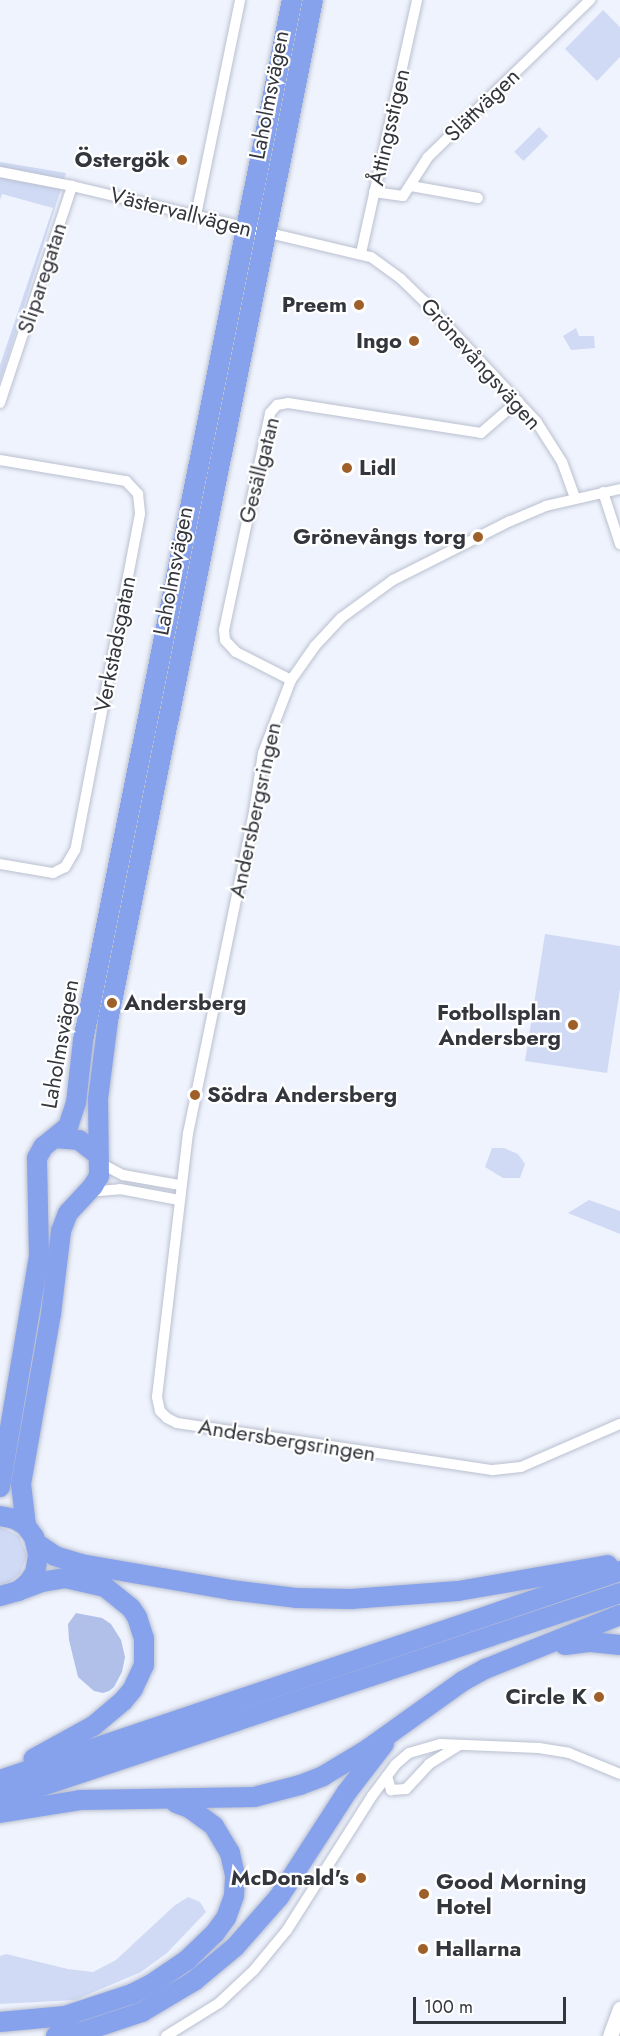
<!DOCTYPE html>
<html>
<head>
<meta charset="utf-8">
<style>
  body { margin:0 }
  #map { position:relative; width:620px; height:2036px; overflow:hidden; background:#eff3fd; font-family:Jost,sans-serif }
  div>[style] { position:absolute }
  .green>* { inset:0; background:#d0daf5; transform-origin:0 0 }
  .water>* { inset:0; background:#b0c0e8 }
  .roads { filter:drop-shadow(0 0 2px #bac0d0) drop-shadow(0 0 2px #bac0d0) }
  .street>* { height:10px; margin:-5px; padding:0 5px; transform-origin:5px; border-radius:5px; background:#fff }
  .secondary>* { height:15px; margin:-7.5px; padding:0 7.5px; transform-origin:7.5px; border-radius:7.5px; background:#fff }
  .highway>* { height:20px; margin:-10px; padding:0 10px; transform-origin:10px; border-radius:10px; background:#87a2ed }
  .dots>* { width:16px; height:16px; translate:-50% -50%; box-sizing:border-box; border:3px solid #fff; border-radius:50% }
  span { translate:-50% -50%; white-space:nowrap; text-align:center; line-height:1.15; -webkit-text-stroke:4.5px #fff; paint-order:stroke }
  .street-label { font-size:22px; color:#34363d }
  .poi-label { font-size:22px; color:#34363d; font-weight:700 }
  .right { translate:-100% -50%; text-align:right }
  .left { translate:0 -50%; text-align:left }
  .scale { position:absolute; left:413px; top:1997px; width:153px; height:27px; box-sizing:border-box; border:3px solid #34363d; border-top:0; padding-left:8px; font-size:18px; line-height:21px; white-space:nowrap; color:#34363d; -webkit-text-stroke:4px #fff; paint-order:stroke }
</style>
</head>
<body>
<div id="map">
  <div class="green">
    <div style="clip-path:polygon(603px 10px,620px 27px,620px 57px,597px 81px,565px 49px)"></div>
    <div style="left:539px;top:127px;width:13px;height:35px;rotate:45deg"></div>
    <div style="clip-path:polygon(0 162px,66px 173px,0 382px,0 365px,53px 208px,2px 194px,0 200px)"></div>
    <div style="clip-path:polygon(576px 328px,579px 336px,594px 336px,595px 348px,571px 350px,563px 336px)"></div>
    <div style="clip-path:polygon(545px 934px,620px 946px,620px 989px,607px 1073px,525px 1061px)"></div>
    <div style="clip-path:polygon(492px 1148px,504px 1148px,518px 1154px,525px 1164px,520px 1178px,503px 1178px,485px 1167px)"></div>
    <div style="clip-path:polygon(589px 1200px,620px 1211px,620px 1234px,568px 1213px)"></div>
    <div style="clip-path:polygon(0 1527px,19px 1536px,27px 1555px,20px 1574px,10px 1582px,0 1585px)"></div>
    <div style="clip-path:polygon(188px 1897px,200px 1902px,206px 1912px,167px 1953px,141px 1972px,75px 2000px,0 2004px,0 1956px,6px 1954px,68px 1969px,93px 1972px,116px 1960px,174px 1906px)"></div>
  </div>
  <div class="water">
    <div style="clip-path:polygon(76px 1613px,102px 1618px,111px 1624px,121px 1640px,125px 1657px,122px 1672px,114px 1687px,109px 1691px,103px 1693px,94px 1691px,78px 1677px,69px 1640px,68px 1624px)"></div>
  </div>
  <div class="roads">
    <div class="street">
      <div style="left:0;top:172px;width:73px;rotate:11deg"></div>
      <div style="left:72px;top:186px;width:307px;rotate:13.4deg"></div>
      <div style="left:371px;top:257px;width:37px;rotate:36deg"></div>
      <div style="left:401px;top:279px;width:32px;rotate:44deg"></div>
      <div style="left:424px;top:301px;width:164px;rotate:47deg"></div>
      <div style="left:536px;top:421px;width:49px;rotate:57.6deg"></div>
      <div style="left:562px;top:462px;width:37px;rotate:70deg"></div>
      <div style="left:411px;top:186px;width:68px;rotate:10.2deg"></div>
      <div style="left:374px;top:192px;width:29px;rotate:8deg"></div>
      <div style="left:403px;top:196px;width:46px;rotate:-57.3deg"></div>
      <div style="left:428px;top:157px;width:226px;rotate:-44.1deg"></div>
      <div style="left:196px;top:215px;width:219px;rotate:-78.4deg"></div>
      <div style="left:361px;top:253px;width:259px;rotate:-77.5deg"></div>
      <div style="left:0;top:403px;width:229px;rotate:-71.6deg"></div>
      <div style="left:0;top:460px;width:128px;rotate:9.5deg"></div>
      <div style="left:126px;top:481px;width:18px;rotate:47deg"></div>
      <div style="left:138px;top:494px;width:20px;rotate:84deg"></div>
      <div style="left:140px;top:514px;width:342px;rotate:100.9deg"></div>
      <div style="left:75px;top:850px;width:20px;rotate:120deg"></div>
      <div style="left:65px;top:867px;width:13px;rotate:153deg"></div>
      <div style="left:53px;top:873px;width:54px;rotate:-170.4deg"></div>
      <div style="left:620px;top:489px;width:76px;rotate:167.1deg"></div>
      <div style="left:546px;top:506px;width:39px;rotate:157deg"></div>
      <div style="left:510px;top:521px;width:131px;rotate:153.2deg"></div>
      <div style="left:393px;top:580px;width:64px;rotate:143.8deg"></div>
      <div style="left:341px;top:618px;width:38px;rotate:133deg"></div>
      <div style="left:315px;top:646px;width:42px;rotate:125.2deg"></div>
      <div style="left:291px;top:680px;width:78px;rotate:111deg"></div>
      <div style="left:263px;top:753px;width:60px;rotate:98.7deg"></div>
      <div style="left:254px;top:812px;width:328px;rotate:101.6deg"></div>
      <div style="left:188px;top:1133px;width:266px;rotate:96.7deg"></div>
      <div style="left:157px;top:1397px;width:14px;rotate:78deg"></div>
      <div style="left:160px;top:1411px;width:10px;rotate:45deg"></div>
      <div style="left:167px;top:1418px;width:11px;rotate:27deg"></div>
      <div style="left:177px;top:1423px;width:319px;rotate:8.5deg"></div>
      <div style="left:493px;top:1470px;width:28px;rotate:-6deg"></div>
      <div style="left:521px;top:1467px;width:108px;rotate:-23.5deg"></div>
      <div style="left:603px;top:492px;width:55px;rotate:71.9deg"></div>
      <div style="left:291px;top:680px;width:62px;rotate:-153deg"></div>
      <div style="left:236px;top:652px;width:16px;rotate:-133deg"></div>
      <div style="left:225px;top:640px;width:10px;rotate:-96deg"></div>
      <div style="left:224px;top:630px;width:222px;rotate:-78deg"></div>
      <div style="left:270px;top:413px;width:11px;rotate:-49deg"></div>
      <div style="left:277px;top:405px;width:11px;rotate:-10deg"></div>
      <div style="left:288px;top:403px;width:195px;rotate:8.8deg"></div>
      <div style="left:481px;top:433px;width:49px;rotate:-40.9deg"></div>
      <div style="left:100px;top:1163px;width:26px;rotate:28deg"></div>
      <div style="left:123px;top:1175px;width:58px;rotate:10deg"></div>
      <div style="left:88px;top:1192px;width:32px;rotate:-5deg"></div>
      <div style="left:120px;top:1189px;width:60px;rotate:10.6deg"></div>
      <div style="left:387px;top:1776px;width:15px;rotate:74deg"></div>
      <div style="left:391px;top:1790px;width:15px;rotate:-4deg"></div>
      <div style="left:406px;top:1789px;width:34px;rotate:-47deg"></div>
      <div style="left:429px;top:1764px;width:36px;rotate:-32deg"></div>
      <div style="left:166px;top:2036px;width:62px;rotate:-31.9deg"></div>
      <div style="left:219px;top:2003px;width:48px;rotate:-43.3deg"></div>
      <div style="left:254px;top:1970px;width:52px;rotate:-50.5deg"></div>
      <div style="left:287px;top:1930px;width:159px;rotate:-57.6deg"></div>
      <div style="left:372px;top:1796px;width:39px;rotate:-53deg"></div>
      <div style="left:395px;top:1765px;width:18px;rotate:-41deg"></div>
      <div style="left:409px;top:1753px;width:33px;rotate:-16deg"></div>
      <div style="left:441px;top:1744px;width:98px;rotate:2.3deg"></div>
      <div style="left:539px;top:1748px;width:30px;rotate:9deg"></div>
      <div style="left:569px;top:1753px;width:55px;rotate:22.4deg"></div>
    </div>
    <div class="secondary">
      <div style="left:610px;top:2036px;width:29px;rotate:-70deg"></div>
    </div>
    <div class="highway">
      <div style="left:55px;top:1138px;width:24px;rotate:5deg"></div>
      <div style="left:79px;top:1140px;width:24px;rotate:38deg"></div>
      <div style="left:0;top:1487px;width:234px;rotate:-80.4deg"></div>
      <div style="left:39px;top:1256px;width:98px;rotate:-91.2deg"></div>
      <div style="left:37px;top:1158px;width:13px;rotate:-61deg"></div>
      <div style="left:43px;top:1147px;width:32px;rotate:-39deg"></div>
      <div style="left:68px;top:1127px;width:25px;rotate:-72deg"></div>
      <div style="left:76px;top:1103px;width:62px;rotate:-83.6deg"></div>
      <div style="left:83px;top:1041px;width:1062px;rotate:-78.65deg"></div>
      <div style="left:0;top:1516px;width:15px;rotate:11deg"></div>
      <div style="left:15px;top:1519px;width:13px;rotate:32deg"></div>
      <div style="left:26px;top:1526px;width:14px;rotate:54deg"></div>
      <div style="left:34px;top:1537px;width:18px;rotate:77deg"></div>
      <div style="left:38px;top:1555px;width:18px;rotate:99deg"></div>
      <div style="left:35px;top:1573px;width:12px;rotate:125deg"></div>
      <div style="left:28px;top:1583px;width:13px;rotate:141deg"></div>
      <div style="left:18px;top:1591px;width:19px;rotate:164deg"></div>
      <div style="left:26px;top:1526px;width:42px;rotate:-96.8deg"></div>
      <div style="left:21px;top:1484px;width:173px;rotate:-80deg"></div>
      <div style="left:51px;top:1314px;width:84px;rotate:-83.1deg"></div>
      <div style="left:61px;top:1231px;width:19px;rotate:-69deg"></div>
      <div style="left:68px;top:1213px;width:37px;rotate:-47deg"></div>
      <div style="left:93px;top:1186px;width:12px;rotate:-59deg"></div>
      <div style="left:99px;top:1176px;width:77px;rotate:-90.7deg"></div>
      <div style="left:98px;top:1099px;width:79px;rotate:-82.7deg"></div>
      <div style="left:108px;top:1021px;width:1041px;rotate:-78.65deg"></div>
      <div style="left:36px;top:1543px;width:23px;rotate:34deg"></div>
      <div style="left:55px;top:1556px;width:27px;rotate:17deg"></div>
      <div style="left:81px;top:1564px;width:152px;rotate:9.8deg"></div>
      <div style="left:231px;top:1590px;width:65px;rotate:7deg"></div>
      <div style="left:296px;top:1598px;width:55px;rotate:1deg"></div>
      <div style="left:351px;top:1599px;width:107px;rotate:-4.3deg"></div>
      <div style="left:458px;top:1591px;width:152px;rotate:-9.8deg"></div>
      <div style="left:18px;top:1591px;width:25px;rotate:-21deg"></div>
      <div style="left:41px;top:1582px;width:24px;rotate:-9deg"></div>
      <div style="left:65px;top:1578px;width:41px;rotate:12.7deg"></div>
      <div style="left:105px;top:1587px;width:33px;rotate:39deg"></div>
      <div style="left:131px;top:1608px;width:11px;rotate:56deg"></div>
      <div style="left:137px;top:1617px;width:23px;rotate:72deg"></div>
      <div style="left:144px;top:1639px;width:26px;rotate:90deg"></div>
      <div style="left:144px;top:1665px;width:26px;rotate:115deg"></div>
      <div style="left:133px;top:1689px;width:16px;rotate:130deg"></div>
      <div style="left:123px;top:1701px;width:39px;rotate:140deg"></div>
      <div style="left:93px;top:1726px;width:68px;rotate:151.2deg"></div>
      <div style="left:565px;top:1645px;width:26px;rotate:-7deg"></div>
      <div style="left:591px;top:1642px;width:29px;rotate:6deg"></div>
      <div style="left:0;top:1780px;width:654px;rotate:-18.63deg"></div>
      <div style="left:0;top:1800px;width:654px;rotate:-18.46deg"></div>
      <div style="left:0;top:1813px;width:81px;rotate:-9.2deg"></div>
      <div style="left:80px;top:1800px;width:174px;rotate:-1deg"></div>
      <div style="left:254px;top:1797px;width:48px;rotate:-14.6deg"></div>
      <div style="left:300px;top:1785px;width:25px;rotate:-21deg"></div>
      <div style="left:323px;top:1776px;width:52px;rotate:-31deg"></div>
      <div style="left:368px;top:1749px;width:117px;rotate:-35.6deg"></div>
      <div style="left:463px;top:1681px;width:25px;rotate:-29deg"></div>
      <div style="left:485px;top:1669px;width:145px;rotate:-21.8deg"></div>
      <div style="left:0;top:2022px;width:65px;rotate:-5.3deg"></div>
      <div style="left:65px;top:2016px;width:71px;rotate:-18.2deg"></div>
      <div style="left:132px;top:1994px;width:20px;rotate:-27deg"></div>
      <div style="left:150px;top:1985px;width:45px;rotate:-34deg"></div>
      <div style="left:187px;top:1960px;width:39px;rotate:-44deg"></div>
      <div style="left:215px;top:1933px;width:19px;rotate:-54deg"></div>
      <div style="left:226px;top:1918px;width:23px;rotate:-70deg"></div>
      <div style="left:234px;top:1896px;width:21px;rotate:-87deg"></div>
      <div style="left:235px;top:1875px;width:23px;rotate:-103deg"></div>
      <div style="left:230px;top:1853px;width:31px;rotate:-121deg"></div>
      <div style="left:214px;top:1826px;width:31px;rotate:-144deg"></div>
      <div style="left:189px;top:1808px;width:14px;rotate:-159deg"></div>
      <div style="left:56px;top:2036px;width:26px;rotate:-9deg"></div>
      <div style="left:82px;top:2032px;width:63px;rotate:-18.4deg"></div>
      <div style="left:142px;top:2012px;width:61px;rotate:-30.8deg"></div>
      <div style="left:194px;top:1981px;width:53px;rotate:-39.7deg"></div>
      <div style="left:235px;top:1947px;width:67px;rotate:-48.7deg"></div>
      <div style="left:279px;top:1897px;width:125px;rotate:-57.1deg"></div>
      <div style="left:347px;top:1792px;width:61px;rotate:-52.4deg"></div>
    </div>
  </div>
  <div class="dots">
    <div style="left:182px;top:160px;background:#9f5f28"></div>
    <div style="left:359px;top:305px;background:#9f5f28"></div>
    <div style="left:414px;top:341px;background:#9f5f28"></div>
    <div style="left:347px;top:468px;background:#9f5f28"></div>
    <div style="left:478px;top:537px;background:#9f5f28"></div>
    <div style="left:112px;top:1003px;background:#9f5f28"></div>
    <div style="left:573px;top:1025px;background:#9f5f28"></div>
    <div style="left:195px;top:1095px;background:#9f5f28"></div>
    <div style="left:599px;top:1697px;background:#9f5f28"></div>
    <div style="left:361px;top:1878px;background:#9f5f28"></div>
    <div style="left:424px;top:1894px;background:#9f5f28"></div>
    <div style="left:423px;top:1949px;background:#9f5f28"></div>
  </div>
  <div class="street-label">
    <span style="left:269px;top:95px;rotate:-79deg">Laholmsvägen</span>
    <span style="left:482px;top:105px;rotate:-44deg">Slättvägen</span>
    <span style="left:389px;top:127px;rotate:-77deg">Åttingsstigen</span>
    <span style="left:181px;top:212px;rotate:14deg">Västervallvägen</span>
    <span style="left:42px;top:278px;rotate:-72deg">Sliparegatan</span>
    <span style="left:481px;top:364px;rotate:48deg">Grönevångsvägen</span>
    <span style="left:259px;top:470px;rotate:-76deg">Gesällgatan</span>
    <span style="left:173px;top:571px;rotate:-79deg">Laholmsvägen</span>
    <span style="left:115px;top:644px;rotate:-79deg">Verkstadsgatan</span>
    <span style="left:255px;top:810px;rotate:-78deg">Andersbergsringen</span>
    <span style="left:60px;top:1044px;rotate:-80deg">Laholmsvägen</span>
    <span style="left:287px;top:1440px;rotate:9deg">Andersbergsringen</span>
  </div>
  <div class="poi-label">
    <span class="right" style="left:170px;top:160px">Östergök</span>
    <span class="right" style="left:347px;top:305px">Preem</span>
    <span class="right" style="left:402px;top:341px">Ingo</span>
    <span class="left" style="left:359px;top:468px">Lidl</span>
    <span class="right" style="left:466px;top:537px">Grönevångs torg</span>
    <span class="left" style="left:124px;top:1003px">Andersberg</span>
    <span class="right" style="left:561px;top:1025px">Fotbollsplan<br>Andersberg</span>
    <span class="left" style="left:207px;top:1095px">Södra Andersberg</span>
    <span class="right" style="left:587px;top:1697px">Circle K</span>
    <span class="right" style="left:349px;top:1878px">McDonald's</span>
    <span class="left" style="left:436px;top:1894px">Good Morning<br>Hotel</span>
    <span class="left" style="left:435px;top:1949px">Hallarna</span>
  </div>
  <div class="scale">100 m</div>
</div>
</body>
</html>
